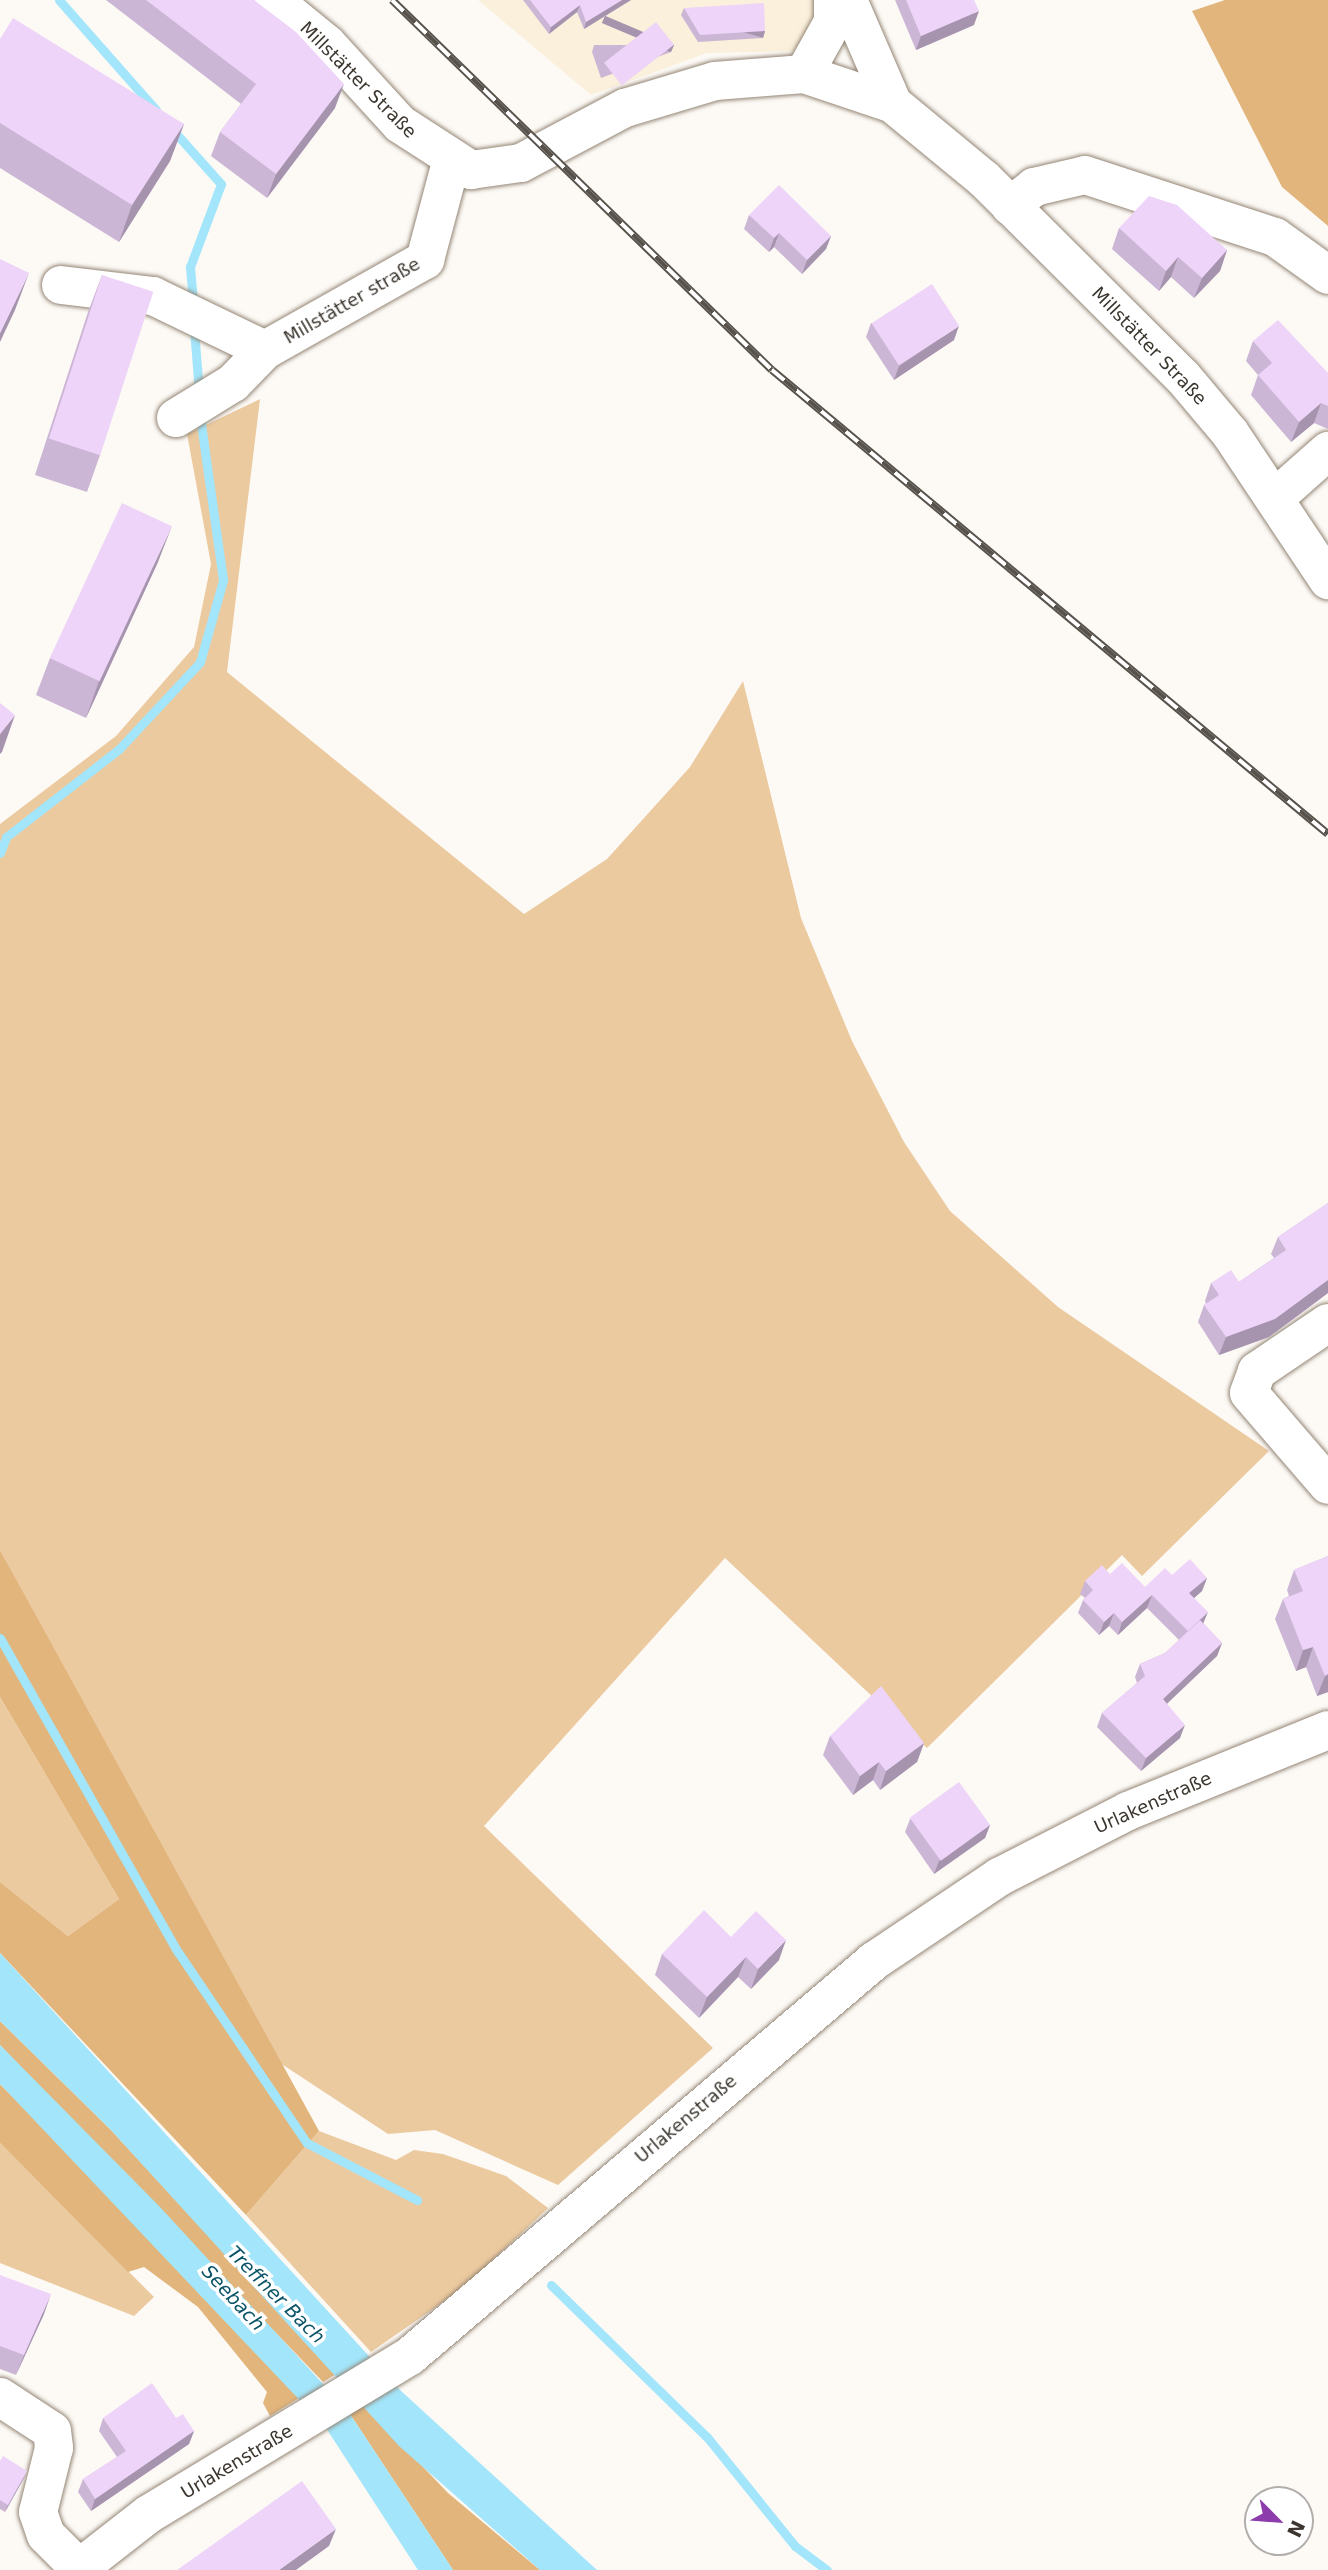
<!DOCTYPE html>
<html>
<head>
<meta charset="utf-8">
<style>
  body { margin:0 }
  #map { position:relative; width:1328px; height:2570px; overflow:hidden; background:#fdfaf6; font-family:"DejaVu Sans",sans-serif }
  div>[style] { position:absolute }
  .commercial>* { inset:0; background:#faf0db }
  .green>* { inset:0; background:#eccaa0 }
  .forest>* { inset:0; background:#e2b57c }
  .water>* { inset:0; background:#a3e5fa }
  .stream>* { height:9px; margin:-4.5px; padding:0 4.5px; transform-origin:4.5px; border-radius:4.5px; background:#a3e5fa }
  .roads { filter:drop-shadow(0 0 2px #948675) drop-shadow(0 0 2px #948675) }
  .minor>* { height:38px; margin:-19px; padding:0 19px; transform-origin:19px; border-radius:19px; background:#fff }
  .rail>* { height:8px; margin-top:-4px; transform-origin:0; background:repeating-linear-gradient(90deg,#fff 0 16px,#57524b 0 32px); box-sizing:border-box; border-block:2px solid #57524b }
  .wall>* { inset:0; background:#ccb6d5 }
  .shaded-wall>* { inset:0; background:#a694ae; transform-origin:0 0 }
  .building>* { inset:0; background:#edd4f8; transform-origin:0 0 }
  span { translate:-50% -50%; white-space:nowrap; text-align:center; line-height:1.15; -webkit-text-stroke:7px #fff; paint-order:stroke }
  .street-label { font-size:18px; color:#3b352e }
  .water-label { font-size:19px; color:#0a5467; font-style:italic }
  .north { position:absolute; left:1244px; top:2486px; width:70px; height:70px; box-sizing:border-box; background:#fff; border:2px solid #b1aeab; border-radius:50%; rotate:115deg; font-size:19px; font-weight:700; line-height:28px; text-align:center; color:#3b352e }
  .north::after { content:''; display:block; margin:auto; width:24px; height:32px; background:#8c3cab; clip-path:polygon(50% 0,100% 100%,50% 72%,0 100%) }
</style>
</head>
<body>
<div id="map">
  <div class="commercial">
    <div style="clip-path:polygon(478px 0,821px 0,811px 34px,793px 51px,707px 53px,591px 95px)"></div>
  </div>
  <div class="green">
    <div style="clip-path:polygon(260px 399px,227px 672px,524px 914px,607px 859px,690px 767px,743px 681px,801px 918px,852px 1041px,904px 1142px,950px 1211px,1058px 1307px,1269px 1451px,1142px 1576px,1122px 1555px,927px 1748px,725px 1558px,484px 1826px,713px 2048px,558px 2185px,435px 2130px,388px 2134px,274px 2059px,0 1550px,0 824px,116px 736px,194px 647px,211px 564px,187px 434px)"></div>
    <div style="clip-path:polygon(0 1697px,119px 1899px,68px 1936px,0 1882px)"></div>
    <div style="clip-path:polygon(319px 2131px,396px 2160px,414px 2150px,443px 2154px,506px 2176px,548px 2208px,463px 2288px,371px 2352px,246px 2215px)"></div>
    <div style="clip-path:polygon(0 2143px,154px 2297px,134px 2316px,0 2263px)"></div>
  </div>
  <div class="forest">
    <div style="clip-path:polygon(1225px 0,1328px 0,1328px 226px,1282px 187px,1192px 11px)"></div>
    <div style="clip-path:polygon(0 1550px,319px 2131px,246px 2215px,0 1953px,0 1882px,68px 1936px,119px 1899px,0 1697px)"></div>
    <div style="clip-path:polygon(0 2021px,110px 2129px,336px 2374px,323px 2382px,0 2045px)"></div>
    <div style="clip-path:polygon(0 2084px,165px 2253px,299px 2398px,270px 2416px,263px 2403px,267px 2392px,198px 2307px,144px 2267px,128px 2272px,0 2143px)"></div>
    <div style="clip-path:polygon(362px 2403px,448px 2493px,540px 2570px,453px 2570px,348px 2411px)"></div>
  </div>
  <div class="water">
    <div style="clip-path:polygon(0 1953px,400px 2390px,597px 2570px,540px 2570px,399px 2446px,110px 2129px,0 2021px)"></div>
    <div style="clip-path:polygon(0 2045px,160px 2207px,348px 2411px,453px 2570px,418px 2570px,326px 2428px,0 2084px)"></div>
  </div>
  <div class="stream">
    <div style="left:59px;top:0;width:147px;rotate:48.6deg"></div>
    <div style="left:172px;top:129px;width:74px;rotate:48.3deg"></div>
    <div style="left:221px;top:184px;width:89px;rotate:110.5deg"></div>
    <div style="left:190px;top:267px;width:37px;rotate:85deg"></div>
    <div style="left:194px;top:329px;width:63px;rotate:85.5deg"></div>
    <div style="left:0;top:853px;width:17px;rotate:-69deg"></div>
    <div style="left:6px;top:837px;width:143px;rotate:-37.9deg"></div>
    <div style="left:119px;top:749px;width:119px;rotate:-47deg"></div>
    <div style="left:200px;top:662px;width:85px;rotate:-74.3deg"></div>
    <div style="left:223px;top:580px;width:166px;rotate:-98deg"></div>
    <div style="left:0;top:1638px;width:361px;rotate:60.5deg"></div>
    <div style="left:178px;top:1952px;width:230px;rotate:56deg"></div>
    <div style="left:307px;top:2143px;width:124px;rotate:27.4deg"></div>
    <div style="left:551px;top:2285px;width:218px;rotate:44.3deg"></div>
    <div style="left:707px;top:2437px;width:140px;rotate:51.1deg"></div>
    <div style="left:795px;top:2546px;width:40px;rotate:37deg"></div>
  </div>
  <div class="roads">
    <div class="minor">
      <div style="left:273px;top:0;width:70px;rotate:39.2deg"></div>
      <div style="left:327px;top:44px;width:108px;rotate:47.6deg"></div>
      <div style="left:400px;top:124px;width:85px;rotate:32.9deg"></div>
      <div style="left:471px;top:170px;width:50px;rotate:-8deg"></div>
      <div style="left:521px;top:163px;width:118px;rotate:-27.9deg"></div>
      <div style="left:625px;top:108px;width:94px;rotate:-16.7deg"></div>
      <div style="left:715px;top:81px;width:89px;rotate:-4.5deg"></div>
      <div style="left:804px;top:74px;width:94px;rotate:18.6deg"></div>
      <div style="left:893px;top:104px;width:118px;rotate:39.5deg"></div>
      <div style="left:984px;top:179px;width:279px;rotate:44.9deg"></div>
      <div style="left:1182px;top:376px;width:75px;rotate:49.9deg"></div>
      <div style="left:1230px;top:433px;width:177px;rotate:56.3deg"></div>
      <div style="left:848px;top:0;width:113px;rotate:66.6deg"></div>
      <div style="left:804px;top:74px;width:60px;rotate:-60.9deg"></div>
      <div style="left:833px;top:22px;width:22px;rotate:-90deg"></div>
      <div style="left:1010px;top:206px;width:31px;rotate:-38deg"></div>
      <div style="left:1034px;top:187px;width:52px;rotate:-13.2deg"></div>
      <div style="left:1085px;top:175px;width:200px;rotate:18.1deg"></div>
      <div style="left:1275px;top:237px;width:65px;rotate:35.6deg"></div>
      <div style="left:61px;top:285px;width:93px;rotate:6.8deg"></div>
      <div style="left:153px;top:296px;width:124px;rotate:25.7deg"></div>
      <div style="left:176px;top:418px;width:67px;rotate:-31.6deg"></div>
      <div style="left:233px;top:383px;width:46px;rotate:-45.9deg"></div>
      <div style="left:265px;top:350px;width:184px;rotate:-29.4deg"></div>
      <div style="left:425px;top:260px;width:101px;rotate:-75.1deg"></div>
      <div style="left:1275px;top:498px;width:71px;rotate:-41.6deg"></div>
      <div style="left:1328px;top:1323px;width:86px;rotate:145.9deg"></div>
      <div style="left:1257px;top:1371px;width:23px;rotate:110deg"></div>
      <div style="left:1249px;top:1393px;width:121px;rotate:49.3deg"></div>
      <div style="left:0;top:2397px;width:62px;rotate:33.2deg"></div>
      <div style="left:52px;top:2431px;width:17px;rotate:83deg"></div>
      <div style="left:54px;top:2448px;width:66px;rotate:104deg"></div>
      <div style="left:38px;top:2512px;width:24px;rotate:71deg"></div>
      <div style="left:46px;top:2535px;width:47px;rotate:45deg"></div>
      <div style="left:77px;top:2570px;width:91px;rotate:-37.9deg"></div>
      <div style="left:149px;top:2514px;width:305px;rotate:-31.2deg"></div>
      <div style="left:410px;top:2356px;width:609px;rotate:-40.41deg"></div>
      <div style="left:874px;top:1961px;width:151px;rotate:-33.9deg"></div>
      <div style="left:999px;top:1877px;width:145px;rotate:-27.1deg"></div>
      <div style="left:1128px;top:1811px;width:216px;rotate:-22deg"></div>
    </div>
  </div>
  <div class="rail">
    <div style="left:392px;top:0;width:530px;rotate:44.24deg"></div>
    <div style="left:772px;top:370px;width:724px;rotate:39.85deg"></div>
  </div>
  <div class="wall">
    <div style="clip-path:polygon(106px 0,254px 0,335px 108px,267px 198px,211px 156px,220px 132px,241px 104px)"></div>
    <div style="clip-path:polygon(523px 0,631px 0,584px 29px,577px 12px,549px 34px)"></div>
    <div style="clip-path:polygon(895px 0,974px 0,974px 25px,916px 50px)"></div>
    <div style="clip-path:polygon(684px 8px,765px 31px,763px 38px,698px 42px,681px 15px)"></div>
    <div style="clip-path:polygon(0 39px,184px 124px,170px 161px,119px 242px,0 168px)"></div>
    <div style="clip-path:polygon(594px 45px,674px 45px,671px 52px,601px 78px,592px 52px)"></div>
    <div style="clip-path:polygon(749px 215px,831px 236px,826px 249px,802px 274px,774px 247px,769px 252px,744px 229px)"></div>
    <div style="clip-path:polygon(1119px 228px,1227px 250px,1220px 271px,1194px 298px,1171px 277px,1159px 291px,1112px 249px)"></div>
    <div style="clip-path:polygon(102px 275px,100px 455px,87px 492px,35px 475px,88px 312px)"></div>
    <div style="clip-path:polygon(871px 323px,954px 340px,894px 380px,866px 337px)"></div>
    <div style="clip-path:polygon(1253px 341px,1328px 373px,1328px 429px,1314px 423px,1291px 442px,1251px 395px,1258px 375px,1246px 361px)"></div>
    <div style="clip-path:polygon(158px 562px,86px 718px,36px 695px,50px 658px)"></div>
    <div style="clip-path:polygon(1328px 1203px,1328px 1293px,1269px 1337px,1219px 1355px,1198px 1322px,1204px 1305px,1206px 1303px,1205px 1301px,1211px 1283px,1239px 1282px,1274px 1258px,1271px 1254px,1278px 1237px)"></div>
    <div style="clip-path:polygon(1328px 1556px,1328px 1692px,1317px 1696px,1306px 1667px,1296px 1671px,1275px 1619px,1283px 1599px,1289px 1596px,1287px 1590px,1294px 1570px)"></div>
    <div style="clip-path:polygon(1110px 1574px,1145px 1587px,1172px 1575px,1207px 1578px,1202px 1591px,1194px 1598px,1203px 1623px,1222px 1643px,1217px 1656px,1167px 1704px,1180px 1738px,1141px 1771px,1097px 1727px,1102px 1713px,1137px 1683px,1135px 1677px,1140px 1664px,1165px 1653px,1179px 1640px,1147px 1608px,1118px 1635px,1109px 1626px,1099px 1635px,1078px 1613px,1083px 1600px,1085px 1598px,1080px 1594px,1085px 1581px)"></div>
    <div style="clip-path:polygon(830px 1736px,924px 1743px,917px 1762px,880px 1790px,873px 1780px,853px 1795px,823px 1755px)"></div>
    <div style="clip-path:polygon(910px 1819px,990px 1825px,985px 1838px,934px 1874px,905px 1832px)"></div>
    <div style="clip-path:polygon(731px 1937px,779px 1960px,751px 1989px,738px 1977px,699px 2018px,655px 1975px,662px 1954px)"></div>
    <div style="clip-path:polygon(0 2275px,44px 2314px,16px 2375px,0 2369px)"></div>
    <div style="clip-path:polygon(103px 2418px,194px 2431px,189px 2444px,91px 2511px,78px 2492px,83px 2479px,117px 2457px,99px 2431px)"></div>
    <div style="clip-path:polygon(0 2461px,24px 2478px,5px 2512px,0 2509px)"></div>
  </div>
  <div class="shaded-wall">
    <div style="clip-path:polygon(622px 0,631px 0,584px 29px,586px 22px)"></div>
    <div style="clip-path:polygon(580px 5px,577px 12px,549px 34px,551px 27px)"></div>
    <div style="clip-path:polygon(979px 11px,974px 25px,916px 50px,921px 36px)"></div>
    <div style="left:765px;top:31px;width:7px;height:65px;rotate:106deg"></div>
    <div style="left:674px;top:45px;width:8px;height:75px;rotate:113deg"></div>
    <div style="clip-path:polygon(344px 84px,335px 108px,267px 198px,276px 174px)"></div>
    <div style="clip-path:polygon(184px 124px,170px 161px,119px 242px,132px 205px)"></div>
    <div style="clip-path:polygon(779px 233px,774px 247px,769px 252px,774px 238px)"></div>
    <div style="clip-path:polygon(831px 236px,826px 249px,802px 274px,807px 260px)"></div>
    <div style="clip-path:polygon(1227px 250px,1220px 271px,1194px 298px,1202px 278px)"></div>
    <div style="clip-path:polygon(1178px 257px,1171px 277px,1159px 291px,1166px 271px)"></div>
    <div style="clip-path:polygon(29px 273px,15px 310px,0 342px,0 333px)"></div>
    <div style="clip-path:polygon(959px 326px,954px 340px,894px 380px,899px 366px)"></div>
    <div style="clip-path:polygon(1321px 403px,1314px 423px,1291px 442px,1299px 422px)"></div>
    <div style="clip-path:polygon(172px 526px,158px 562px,86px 718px,99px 681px)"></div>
    <div style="clip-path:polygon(15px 715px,2px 752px,0 754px,0 734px)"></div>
    <div style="clip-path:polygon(1328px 1280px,1328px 1293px,1269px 1337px,1219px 1355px,1226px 1337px)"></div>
    <div style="clip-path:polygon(1207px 1578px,1202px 1591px,1185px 1606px,1189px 1593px)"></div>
    <div style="clip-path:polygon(1152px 1595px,1147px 1608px,1118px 1635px,1122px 1622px)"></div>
    <div style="clip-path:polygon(1208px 1612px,1203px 1624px,1188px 1631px)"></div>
    <div style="clip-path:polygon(1114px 1613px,1109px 1626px,1099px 1635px,1104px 1622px)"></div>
    <div style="clip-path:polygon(1222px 1643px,1217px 1656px,1158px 1712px,1163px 1699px)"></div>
    <div style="clip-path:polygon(1313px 1647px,1306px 1667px,1296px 1671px,1303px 1650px)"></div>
    <div style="clip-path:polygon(1328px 1674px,1328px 1692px,1317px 1696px,1325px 1676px)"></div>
    <div style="clip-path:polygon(1185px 1725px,1180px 1738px,1141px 1771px,1146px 1758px)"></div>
    <div style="clip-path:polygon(924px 1743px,917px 1762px,880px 1790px,886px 1771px)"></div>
    <div style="clip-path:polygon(879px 1762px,873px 1780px,853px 1795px,860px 1776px)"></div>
    <div style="clip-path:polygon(990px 1825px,985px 1838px,934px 1874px,939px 1861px)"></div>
    <div style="clip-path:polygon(786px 1940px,779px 1960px,751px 1989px,758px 1969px)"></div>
    <div style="clip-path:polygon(746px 1957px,738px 1977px,699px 2018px,707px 1997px)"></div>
    <div style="clip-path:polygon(51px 2294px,44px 2314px,16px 2375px,24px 2355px)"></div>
    <div style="clip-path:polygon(194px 2431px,189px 2444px,91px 2511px,95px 2499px)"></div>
    <div style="clip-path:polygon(27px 2471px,24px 2478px,5px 2512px,8px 2505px)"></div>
    <div style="clip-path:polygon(336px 2529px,329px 2546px,296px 2570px,279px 2570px)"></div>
  </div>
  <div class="building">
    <div style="clip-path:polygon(146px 0,254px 0,296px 32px,344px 84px,276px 174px,220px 132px,256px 84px)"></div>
    <div style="clip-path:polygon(530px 0,622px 0,586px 22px,580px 5px,551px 27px)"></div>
    <div style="clip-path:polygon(906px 0,974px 0,979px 11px,921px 36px)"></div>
    <div style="clip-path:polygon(764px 3px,765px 31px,700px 35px,684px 8px)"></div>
    <div style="clip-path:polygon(13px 18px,184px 124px,132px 205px,0 123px,0 39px)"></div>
    <div style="left:656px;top:22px;width:29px;height:66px;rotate:52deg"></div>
    <div style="clip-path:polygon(779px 185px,831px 236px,807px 260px,779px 233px,774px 238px,749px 215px)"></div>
    <div style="clip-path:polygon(1149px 196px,1177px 205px,1227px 250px,1202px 278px,1178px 257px,1166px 271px,1119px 228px)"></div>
    <div style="clip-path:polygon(0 259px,29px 273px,0 333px)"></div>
    <div style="left:102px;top:275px;width:54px;height:172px;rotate:18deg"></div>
    <div style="left:932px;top:284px;width:50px;height:72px;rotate:57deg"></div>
    <div style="clip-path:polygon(1278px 320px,1328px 373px,1328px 406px,1321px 403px,1299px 422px,1258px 375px,1272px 363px,1253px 341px)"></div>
    <div style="left:122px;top:503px;width:55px;height:171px;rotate:25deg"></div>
    <div style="clip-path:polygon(0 703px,15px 715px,0 734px)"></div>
    <div style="clip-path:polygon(1328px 1203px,1328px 1280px,1275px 1319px,1226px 1337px,1204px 1305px,1219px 1295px,1211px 1283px,1231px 1270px,1239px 1282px,1286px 1250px,1278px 1237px)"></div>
    <div style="clip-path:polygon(1328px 1556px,1328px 1674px,1325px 1676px,1313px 1647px,1303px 1650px,1283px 1599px,1303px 1591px,1294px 1570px)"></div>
    <div style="clip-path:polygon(1190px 1559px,1207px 1578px,1189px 1593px,1208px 1612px,1188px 1631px,1152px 1595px,1122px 1622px,1114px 1613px,1104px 1622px,1083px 1600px,1093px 1590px,1085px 1581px,1102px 1565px,1110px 1574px,1122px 1563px,1145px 1587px,1165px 1568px,1172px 1575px)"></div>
    <div style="clip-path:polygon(1200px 1620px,1222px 1643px,1163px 1699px,1185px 1725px,1146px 1758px,1102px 1713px,1145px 1676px,1140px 1664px,1165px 1653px)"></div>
    <div style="clip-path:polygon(881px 1686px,924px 1743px,886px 1771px,879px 1762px,860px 1776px,830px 1736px)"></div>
    <div style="left:959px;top:1782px;width:53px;height:61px;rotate:54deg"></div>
    <div style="clip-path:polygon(704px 1910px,731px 1937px,756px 1911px,786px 1940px,758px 1969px,746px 1957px,707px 1997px,662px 1954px)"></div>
    <div style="clip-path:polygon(0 2275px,51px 2294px,24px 2355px,0 2346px)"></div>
    <div style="clip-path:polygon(152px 2383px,176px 2418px,183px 2414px,194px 2431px,95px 2499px,83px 2479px,126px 2451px,103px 2418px)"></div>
    <div style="clip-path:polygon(3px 2456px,27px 2471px,8px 2505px,0 2500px,0 2461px)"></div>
    <div style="clip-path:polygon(302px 2481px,336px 2529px,279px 2570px,177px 2570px)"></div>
  </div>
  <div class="street-label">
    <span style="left:358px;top:80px;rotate:45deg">Millstätter Straße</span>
    <span style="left:352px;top:301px;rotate:-30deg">Millstätter straße</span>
    <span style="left:1149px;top:346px;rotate:46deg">Millstätter Straße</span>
    <span style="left:1153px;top:1803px;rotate:-24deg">Urlakenstraße</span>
    <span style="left:686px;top:2119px;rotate:-40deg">Urlakenstraße</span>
    <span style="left:237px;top:2462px;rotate:-31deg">Urlakenstraße</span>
  </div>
  <div class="water-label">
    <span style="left:276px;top:2295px;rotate:45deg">Treffner Bach</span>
    <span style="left:233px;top:2298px;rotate:47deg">Seebach</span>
  </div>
  <div class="north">N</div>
</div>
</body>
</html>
